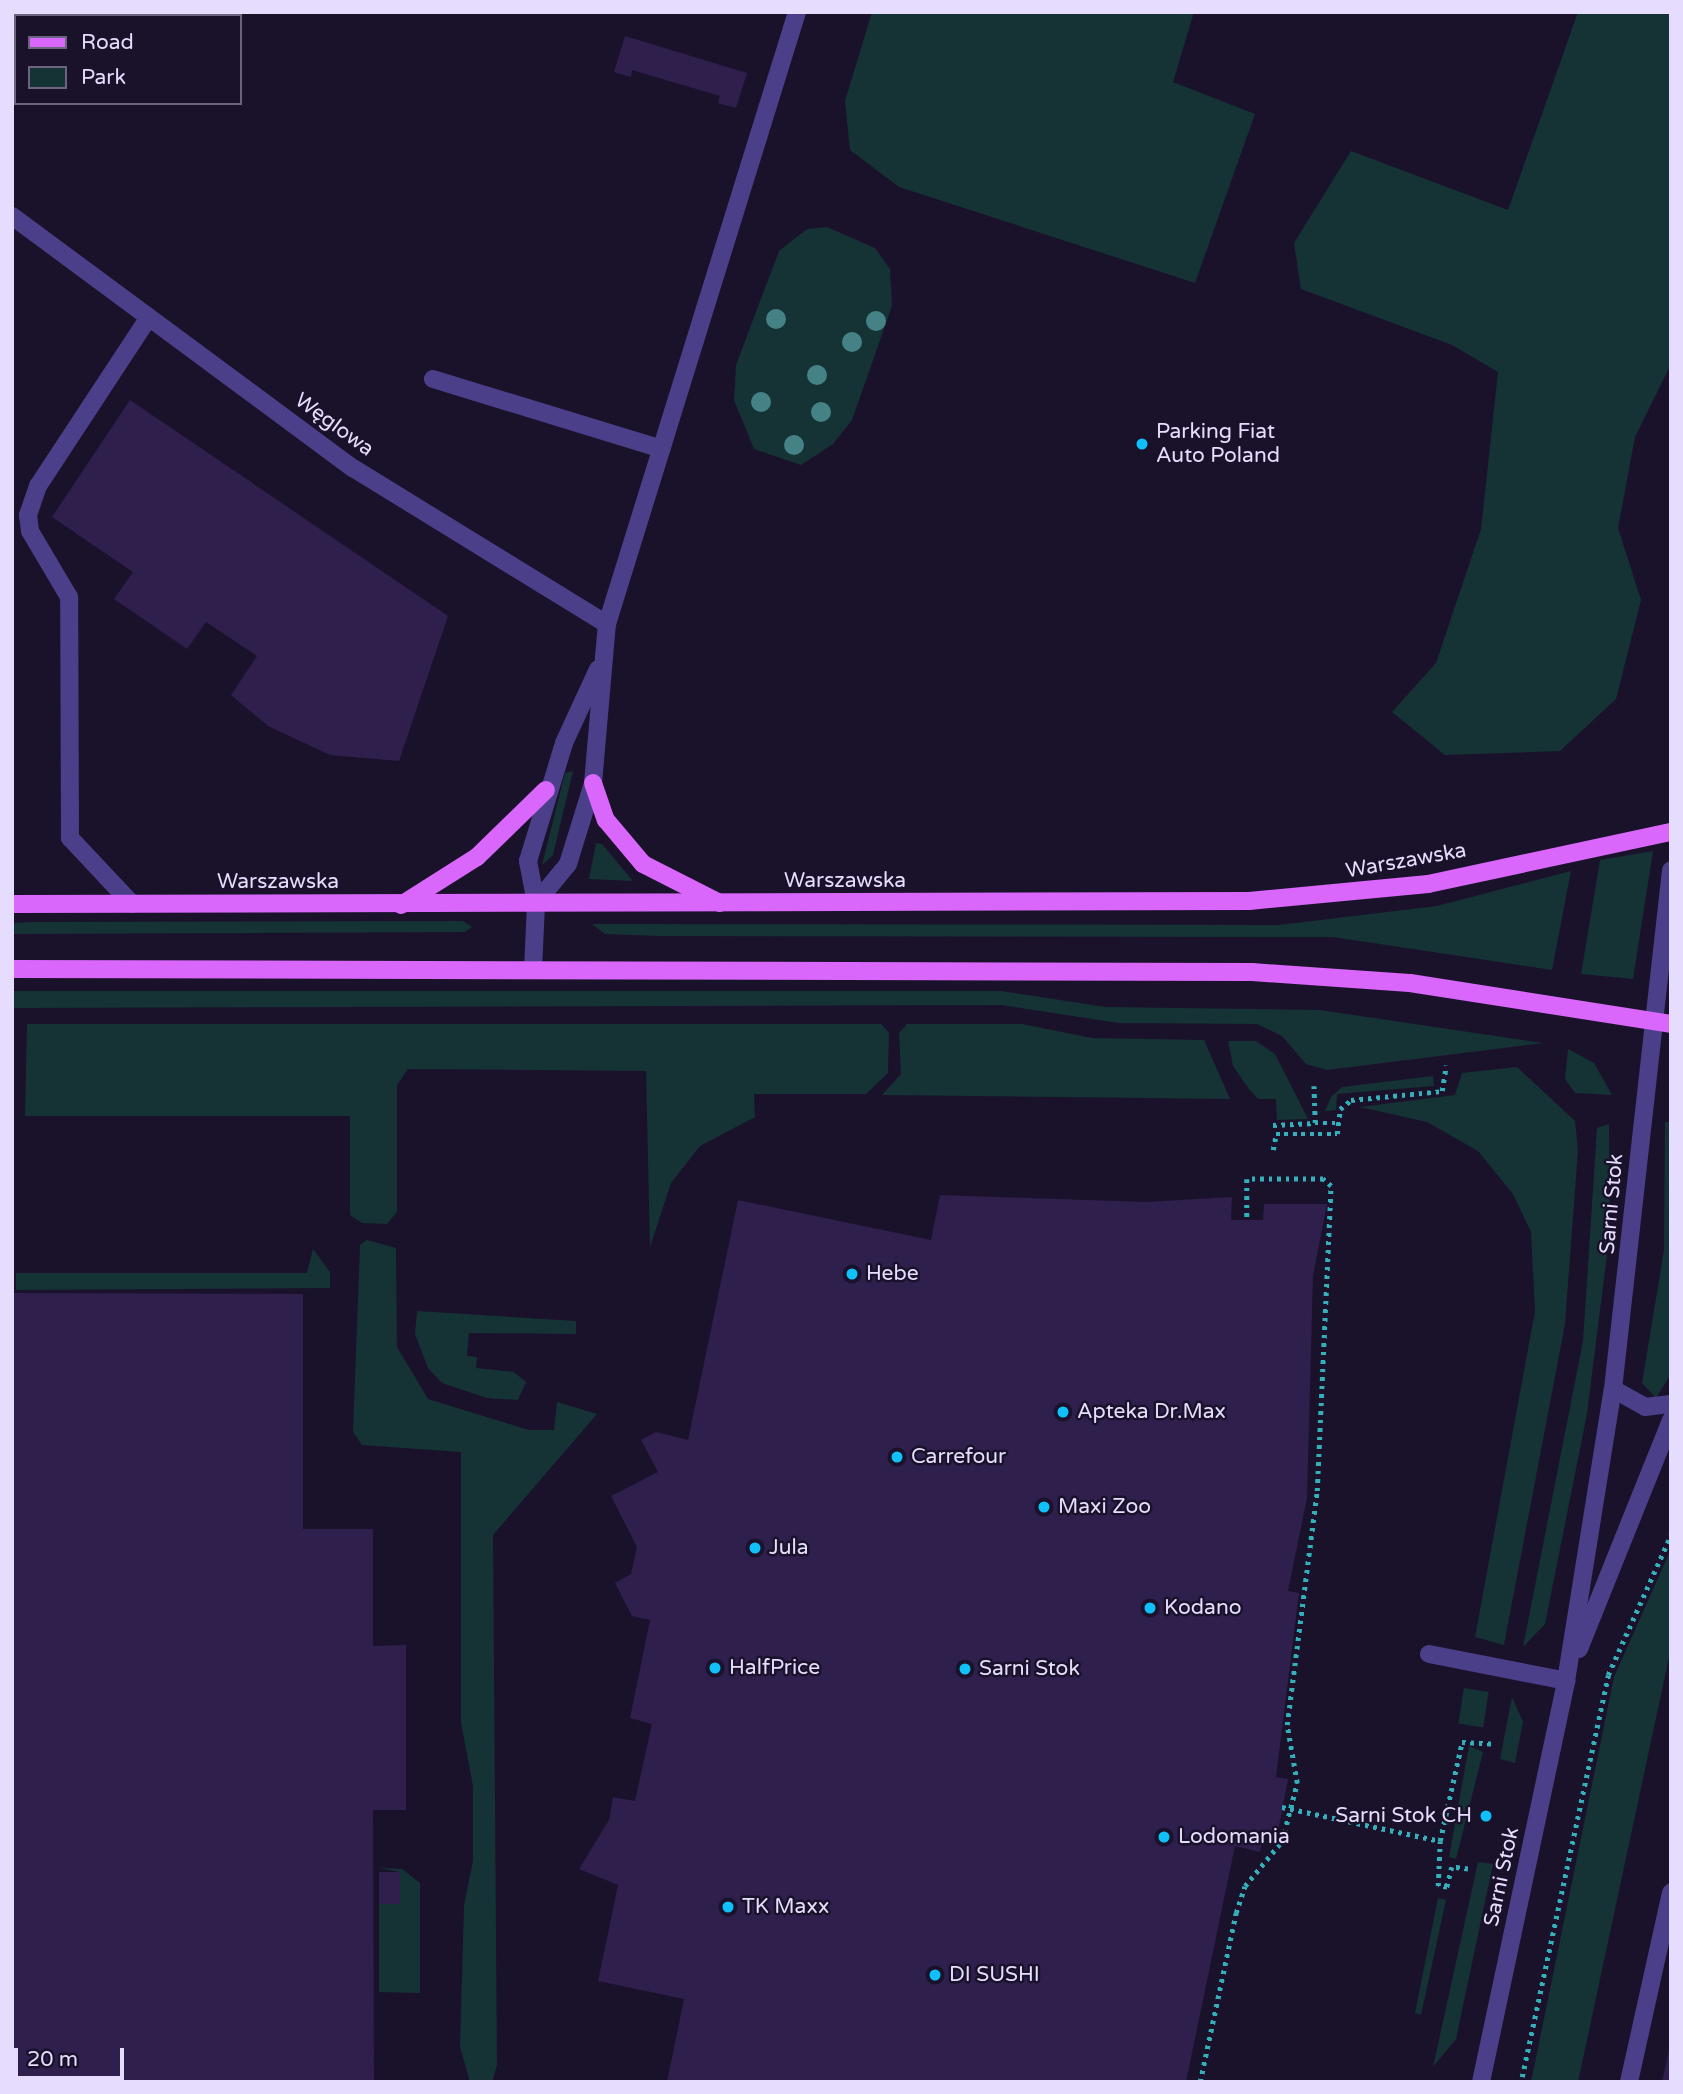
<!DOCTYPE html>
<html>
<head>
<meta charset="utf-8">
<style>
  body { margin:0 }
  #map { position:relative; width:1683px; height:2094px; overflow:hidden; background:#1a122b; font-family:"Varela Round",sans-serif }
  div>[style] { position:absolute }
  .green>* { inset:0; background:#153235; transform-origin:0 0 }
  .building>* { inset:0; background:#2e1f4c; transform-origin:0 0 }
  .path>* { height:4.5px; margin-top:-2.25px; transform-origin:0; background:repeating-linear-gradient(90deg,#34b0bb 0 3.5px,transparent 0 8.5px) }
  .minor>* { height:18px; margin:-9px; padding:0 9px; transform-origin:9px; border-radius:9px; background:#4c3f89 }
  .major>* { height:18px; margin:-9px; padding:0 9px; transform-origin:9px; border-radius:9px; background:#d967fb }
  .trees>* { width:20px; height:20px; margin:-10px; border-radius:50%; background:#458286 }
  .dots>* { width:19px; height:19px; translate:-50% -50%; box-sizing:border-box; border:4px solid #1a122b; border-radius:50% }
  span { translate:-50% -50%; white-space:nowrap; text-align:center; line-height:1.15; -webkit-text-stroke:5px #1a122b; paint-order:stroke }
  .street-label { font-size:21px; color:#e6ddfe }
  .poi-label { font-size:21px; color:#e6ddfe }
  .left { translate:0 -50%; text-align:left }
  .right { translate:-100% -50%; text-align:right }
  .frame { position:absolute; inset:0; border:14px solid #e6ddfe; pointer-events:none }
  .legend { position:absolute; left:14px; top:14px; width:228px; height:91px; box-sizing:border-box; background:#1a122b; border:2px solid #6c637f; margin:0; padding:9px 12px; list-style:none; font-size:21px; color:#e6ddfe }
  .legend li { display:flex; align-items:center; gap:14px; height:35px }
  .legend b { width:35px; border:2px solid #6c637f }
  .scale { position:absolute; left:14px; top:2048px; width:110px; height:32px; box-sizing:border-box; border:4px solid #e6ddfe; border-top:0; padding-left:9px; font-size:21px; line-height:24px; white-space:nowrap; color:#e6ddfe; -webkit-text-stroke:5px #1a122b; paint-order:stroke }
</style>
</head>
<body>
<div id="map">
  <div class="green">
    <div style="clip-path:polygon(872px 12px,1194px 12px,1173px 82px,1255px 114px,1195px 283px,899px 187px,850px 150px,845px 101px)"></div>
    <div style="clip-path:polygon(1578px 12px,1671px 12px,1671px 364px,1635px 437px,1618px 528px,1641px 600px,1616px 699px,1560px 751px,1445px 755px,1392px 712px,1436px 663px,1481px 529px,1498px 372px,1452px 345px,1301px 289px,1294px 243px,1351px 151px,1508px 210px)"></div>
    <div style="clip-path:polygon(827px 227px,875px 248px,890px 269px,892px 306px,852px 420px,833px 444px,801px 465px,754px 449px,734px 400px,736px 365px,779px 251px,807px 229px)"></div>
    <div style="clip-path:polygon(573px 771px,553px 855px,542px 865px,565px 773px)"></div>
    <div style="clip-path:polygon(596px 843px,602px 844px,633px 881px,589px 879px)"></div>
    <div style="clip-path:polygon(1653px 851px,1633px 979px,1581px 974px,1600px 860px)"></div>
    <div style="clip-path:polygon(1571px 871px,1552px 970px,1333px 937px,658px 936px,605px 934px,592px 924px,1279px 925px,1437px 906px)"></div>
    <div style="clip-path:polygon(463px 921px,472px 927px,465px 932px,12px 934px,12px 923px,33px 922px)"></div>
    <div style="clip-path:polygon(12px 991px,1001px 991px,1106px 1007px,1320px 1010px,1543px 1043px,1327px 1070px,1306px 1064px,1282px 1036px,1257px 1024px,1118px 1023px,1001px 1005px,12px 1008px)"></div>
    <div style="clip-path:polygon(27px 1024px,881px 1024px,889px 1033px,888px 1073px,866px 1094px,754px 1094px,755px 1117px,700px 1146px,671px 1183px,650px 1247px,646px 1071px,408px 1069px,397px 1085px,397px 1212px,387px 1224px,362px 1223px,350px 1215px,350px 1116px,25px 1116px)"></div>
    <div style="clip-path:polygon(907px 1024px,1022px 1024px,1092px 1038px,1204px 1040px,1230px 1099px,882px 1095px,901px 1074px,899px 1033px)"></div>
    <div style="clip-path:polygon(1228px 1041px,1256px 1041px,1275px 1054px,1308px 1119px,1277px 1120px,1276px 1099px,1258px 1099px,1249px 1089px,1233px 1066px)"></div>
    <div style="clip-path:polygon(1568px 1049px,1594px 1063px,1612px 1095px,1575px 1093px,1565px 1079px)"></div>
    <div style="clip-path:polygon(1517px 1067px,1575px 1121px,1578px 1150px,1565px 1324px,1504px 1645px,1475px 1637px,1535px 1311px,1531px 1232px,1513px 1194px,1478px 1151px,1427px 1122px,1360px 1107px,1455px 1095px,1462px 1073px)"></div>
    <div style="clip-path:polygon(1433px 1076px,1434px 1086px,1337px 1094px,1336px 1110px,1325px 1111px,1331px 1097px,1342px 1087px)"></div>
    <div style="clip-path:polygon(1665px 1122px,1671px 1122px,1671px 1374px,1656px 1398px,1642px 1383px,1664px 1250px)"></div>
    <div style="clip-path:polygon(1609px 1124px,1610px 1231px,1587px 1414px,1545px 1624px,1523px 1647px,1583px 1341px,1597px 1128px)"></div>
    <div style="clip-path:polygon(367px 1240px,396px 1248px,397px 1347px,428px 1399px,529px 1430px,554px 1430px,557px 1402px,597px 1414px,493px 1535px,497px 2065px,492px 2082px,470px 2082px,460px 2047px,464px 1905px,473px 1861px,473px 1786px,461px 1723px,461px 1452px,362px 1445px,353px 1432px,360px 1245px)"></div>
    <div style="clip-path:polygon(313px 1249px,330px 1272px,330px 1288px,16px 1290px,16px 1273px,307px 1273px)"></div>
    <div style="clip-path:polygon(417px 1311px,576px 1321px,576px 1334px,469px 1333px,467px 1356px,477px 1357px,476px 1368px,514px 1372px,526px 1382px,518px 1400px,487px 1398px,442px 1383px,428px 1368px,415px 1334px)"></div>
    <div style="clip-path:polygon(1671px 1549px,1671px 1648px,1578px 2082px,1531px 2082px,1614px 1677px)"></div>
    <div style="left:1464px;top:1688px;width:25px;height:36px;rotate:9deg"></div>
    <div style="clip-path:polygon(1512px 1697px,1523px 1722px,1515px 1763px,1500px 1759px)"></div>
    <div style="clip-path:polygon(1469px 1746px,1483px 1752px,1456px 1859px,1449px 1857px)"></div>
    <div style="clip-path:polygon(1478px 1862px,1493px 1864px,1456px 2039px,1433px 2067px)"></div>
    <div style="clip-path:polygon(379px 1868px,402px 1869px,420px 1883px,420px 1993px,379px 1992px,379px 1904px,400px 1904px,400px 1872px)"></div>
    <div style="clip-path:polygon(1438px 1898px,1446px 1900px,1421px 2015px,1415px 2013px)"></div>
  </div>
  <div class="building">
    <div style="clip-path:polygon(625px 36px,747px 73px,736px 108px,718px 103px,720px 96px,632px 70px,631px 77px,614px 72px)"></div>
    <div style="clip-path:polygon(130px 400px,448px 616px,399px 761px,330px 755px,268px 726px,231px 695px,257px 656px,206px 622px,187px 649px,114px 599px,133px 572px,52px 517px)"></div>
    <div style="clip-path:polygon(940px 1195px,1146px 1202px,1232px 1197px,1231px 1220px,1263px 1220px,1264px 1204px,1327px 1204px,1313px 1276px,1307px 1498px,1288px 1591px,1299px 1593px,1276px 1777px,1288px 1779px,1277px 1837px,1264px 1835px,1260px 1852px,1235px 1846px,1186px 2082px,667px 2082px,684px 1999px,598px 1981px,618px 1885px,579px 1869px,609px 1820px,613px 1797px,635px 1801px,652px 1724px,630px 1718px,650px 1620px,632px 1616px,615px 1583px,631px 1574px,637px 1547px,611px 1496px,658px 1472px,641px 1440px,656px 1432px,688px 1440px,738px 1200px,931px 1240px)"></div>
    <div style="clip-path:polygon(12px 1293px,303px 1294px,303px 1529px,373px 1529px,373px 1646px,406px 1645px,406px 1810px,373px 1810px,374px 2082px,12px 2082px)"></div>
    <div style="left:379px;top:1872px;width:21px;height:32px"></div>
    <div style="clip-path:polygon(1670px 2045px,1671px 2082px,1662px 2082px)"></div>
  </div>
  <div class="path">
    <div style="left:1315px;top:1123px;width:22px"></div>
    <div style="left:1273px;top:1125px;width:42px;rotate:-2.7deg"></div>
    <div style="left:1315px;top:1123px;width:37px;rotate:-92deg"></div>
    <div style="left:1273px;top:1150px;width:16px;rotate:-79deg"></div>
    <div style="left:1276px;top:1134px;width:61px"></div>
    <div style="left:1337px;top:1134px;width:25px;rotate:-83deg"></div>
    <div style="left:1340px;top:1109px;width:14px;rotate:-39deg"></div>
    <div style="left:1351px;top:1100px;width:91px;rotate:-5.6deg"></div>
    <div style="left:1442px;top:1091px;width:26px;rotate:-81deg"></div>
    <div style="left:1282px;top:1807px;width:162px;rotate:12.1deg"></div>
    <div style="left:1468px;top:1869px;width:16px;rotate:-173deg"></div>
    <div style="left:1452px;top:1867px;width:21px;rotate:104deg"></div>
    <div style="left:1447px;top:1887px;width:9px;rotate:-174deg"></div>
    <div style="left:1438px;top:1886px;width:45px;rotate:-87.5deg"></div>
    <div style="left:1440px;top:1841px;width:101px;rotate:-77.5deg"></div>
    <div style="left:1462px;top:1742px;width:33px;rotate:3deg"></div>
    <div style="left:1522px;top:2077px;width:411px;rotate:-77.9deg"></div>
    <div style="left:1608px;top:1675px;width:154px;rotate:-65.8deg"></div>
    <div style="left:1200px;top:2082px;width:173px;rotate:-78deg"></div>
    <div style="left:1236px;top:1913px;width:28px;rotate:-72deg"></div>
    <div style="left:1245px;top:1886px;width:58px;rotate:-50.6deg"></div>
    <div style="left:1282px;top:1841px;width:60px;rotate:-75.5deg"></div>
    <div style="left:1297px;top:1783px;width:59px;rotate:-99.8deg"></div>
    <div style="left:1287px;top:1725px;width:236px;rotate:-82.7deg"></div>
    <div style="left:1317px;top:1491px;width:305px;rotate:-87.4deg"></div>
    <div style="left:1331px;top:1186px;width:11px;rotate:-139deg"></div>
    <div style="left:1323px;top:1179px;width:76px;rotate:180deg"></div>
    <div style="left:1247px;top:1179px;width:41px;rotate:90deg"></div>
  </div>
  <div class="minor">
    <div style="left:12px;top:216px;width:424px;rotate:36.5deg"></div>
    <div style="left:353px;top:468px;width:298px;rotate:31.6deg"></div>
    <div style="left:433px;top:379px;width:239px;rotate:17deg"></div>
    <div style="left:536px;top:903px;width:50px;rotate:-50.6deg"></div>
    <div style="left:568px;top:864px;width:85px;rotate:-72.8deg"></div>
    <div style="left:593px;top:783px;width:160px;rotate:-85deg"></div>
    <div style="left:607px;top:624px;width:641px;rotate:-72.75deg"></div>
    <div style="left:132px;top:904px;width:91px;rotate:-133.2deg"></div>
    <div style="left:70px;top:838px;width:241px;rotate:-90.2deg"></div>
    <div style="left:69px;top:597px;width:77px;rotate:-120.6deg"></div>
    <div style="left:30px;top:531px;width:16px;rotate:-97deg"></div>
    <div style="left:28px;top:515px;width:31px;rotate:-71deg"></div>
    <div style="left:38px;top:486px;width:202px;rotate:-56.7deg"></div>
    <div style="left:533px;top:970px;width:67px;rotate:-87.4deg"></div>
    <div style="left:536px;top:903px;width:43px;rotate:-100.8deg"></div>
    <div style="left:528px;top:861px;width:123px;rotate:-73deg"></div>
    <div style="left:564px;top:743px;width:81px;rotate:-65.3deg"></div>
    <div style="left:1613px;top:1389px;width:37px;rotate:29deg"></div>
    <div style="left:1645px;top:1407px;width:26px;rotate:-7deg"></div>
    <div style="left:1579px;top:1649px;width:247px;rotate:-68.1deg"></div>
    <div style="left:1429px;top:1654px;width:140px;rotate:11.1deg"></div>
    <div style="left:1481px;top:2082px;width:410px;rotate:-78deg"></div>
    <div style="left:1566px;top:1681px;width:296px;rotate:-80.9deg"></div>
    <div style="left:1613px;top:1389px;width:522px;rotate:-83.62deg"></div>
    <div style="left:1629px;top:2082px;width:194px;rotate:-77.5deg"></div>
  </div>
  <div class="major">
    <div style="left:593px;top:783px;width:39px;rotate:71deg"></div>
    <div style="left:606px;top:820px;width:57px;rotate:49.9deg"></div>
    <div style="left:643px;top:864px;width:86px;rotate:26.9deg"></div>
    <div style="left:12px;top:904px;width:1237px;rotate:-0.14deg"></div>
    <div style="left:1249px;top:901px;width:180px;rotate:-5.4deg"></div>
    <div style="left:1428px;top:884px;width:249px;rotate:-12.1deg"></div>
    <div style="left:401px;top:905px;width:90px;rotate:-32.3deg"></div>
    <div style="left:477px;top:857px;width:96px;rotate:-44.2deg"></div>
    <div style="left:12px;top:969px;width:1240px;rotate:0.14deg"></div>
    <div style="left:1252px;top:972px;width:158px;rotate:4deg"></div>
    <div style="left:1410px;top:983px;width:264px;rotate:8.9deg"></div>
  </div>
  <div class="trees">
    <div style="left:776px;top:319px"></div>
    <div style="left:876px;top:321px"></div>
    <div style="left:852px;top:342px"></div>
    <div style="left:817px;top:375px"></div>
    <div style="left:761px;top:402px"></div>
    <div style="left:821px;top:412px"></div>
    <div style="left:794px;top:445px"></div>
  </div>
  <div class="dots">
    <div style="left:1142px;top:444px;background:#0fc0f9"></div>
    <div style="left:852px;top:1274px;background:#0fc0f9"></div>
    <div style="left:1063px;top:1412px;background:#0fc0f9"></div>
    <div style="left:897px;top:1457px;background:#0fc0f9"></div>
    <div style="left:1044px;top:1507px;background:#0fc0f9"></div>
    <div style="left:755px;top:1548px;background:#0fc0f9"></div>
    <div style="left:1150px;top:1608px;background:#0fc0f9"></div>
    <div style="left:715px;top:1668px;background:#0fc0f9"></div>
    <div style="left:965px;top:1669px;background:#0fc0f9"></div>
    <div style="left:1486px;top:1816px;background:#0fc0f9"></div>
    <div style="left:1164px;top:1837px;background:#0fc0f9"></div>
    <div style="left:728px;top:1907px;background:#0fc0f9"></div>
    <div style="left:935px;top:1975px;background:#0fc0f9"></div>
  </div>
  <div class="street-label">
    <span style="left:334px;top:425px;rotate:36deg">Węglowa</span>
    <span style="left:1406px;top:861px;rotate:-10deg">Warszawska</span>
    <span style="left:845px;top:881px">Warszawska</span>
    <span style="left:278px;top:882px">Warszawska</span>
    <span style="left:1612px;top:1204px;rotate:-85deg">Sarni Stok</span>
    <span style="left:1502px;top:1877px;rotate:-78deg">Sarni Stok</span>
  </div>
  <div class="poi-label">
    <span class="left" style="left:1156px;top:444px">Parking Fiat<br>Auto Poland</span>
    <span class="left" style="left:866px;top:1274px">Hebe</span>
    <span class="left" style="left:1077px;top:1412px">Apteka Dr.Max</span>
    <span class="left" style="left:911px;top:1457px">Carrefour</span>
    <span class="left" style="left:1058px;top:1507px">Maxi Zoo</span>
    <span class="left" style="left:769px;top:1548px">Jula</span>
    <span class="left" style="left:1164px;top:1608px">Kodano</span>
    <span class="left" style="left:729px;top:1668px">HalfPrice</span>
    <span class="left" style="left:979px;top:1669px">Sarni Stok</span>
    <span class="right" style="left:1472px;top:1816px">Sarni Stok CH</span>
    <span class="left" style="left:1178px;top:1837px">Lodomania</span>
    <span class="left" style="left:742px;top:1907px">TK Maxx</span>
    <span class="left" style="left:949px;top:1975px">DI SUSHI</span>
  </div>
  <div class="frame"></div>
  <ul class="legend">
  <li><b style="height:9px;background:#d967fb"></b>Road</li>
  <li><b style="height:19px;background:#153235"></b>Park</li>
  </ul>
  <div class="scale">20 m</div>
</div>
</body>
</html>
